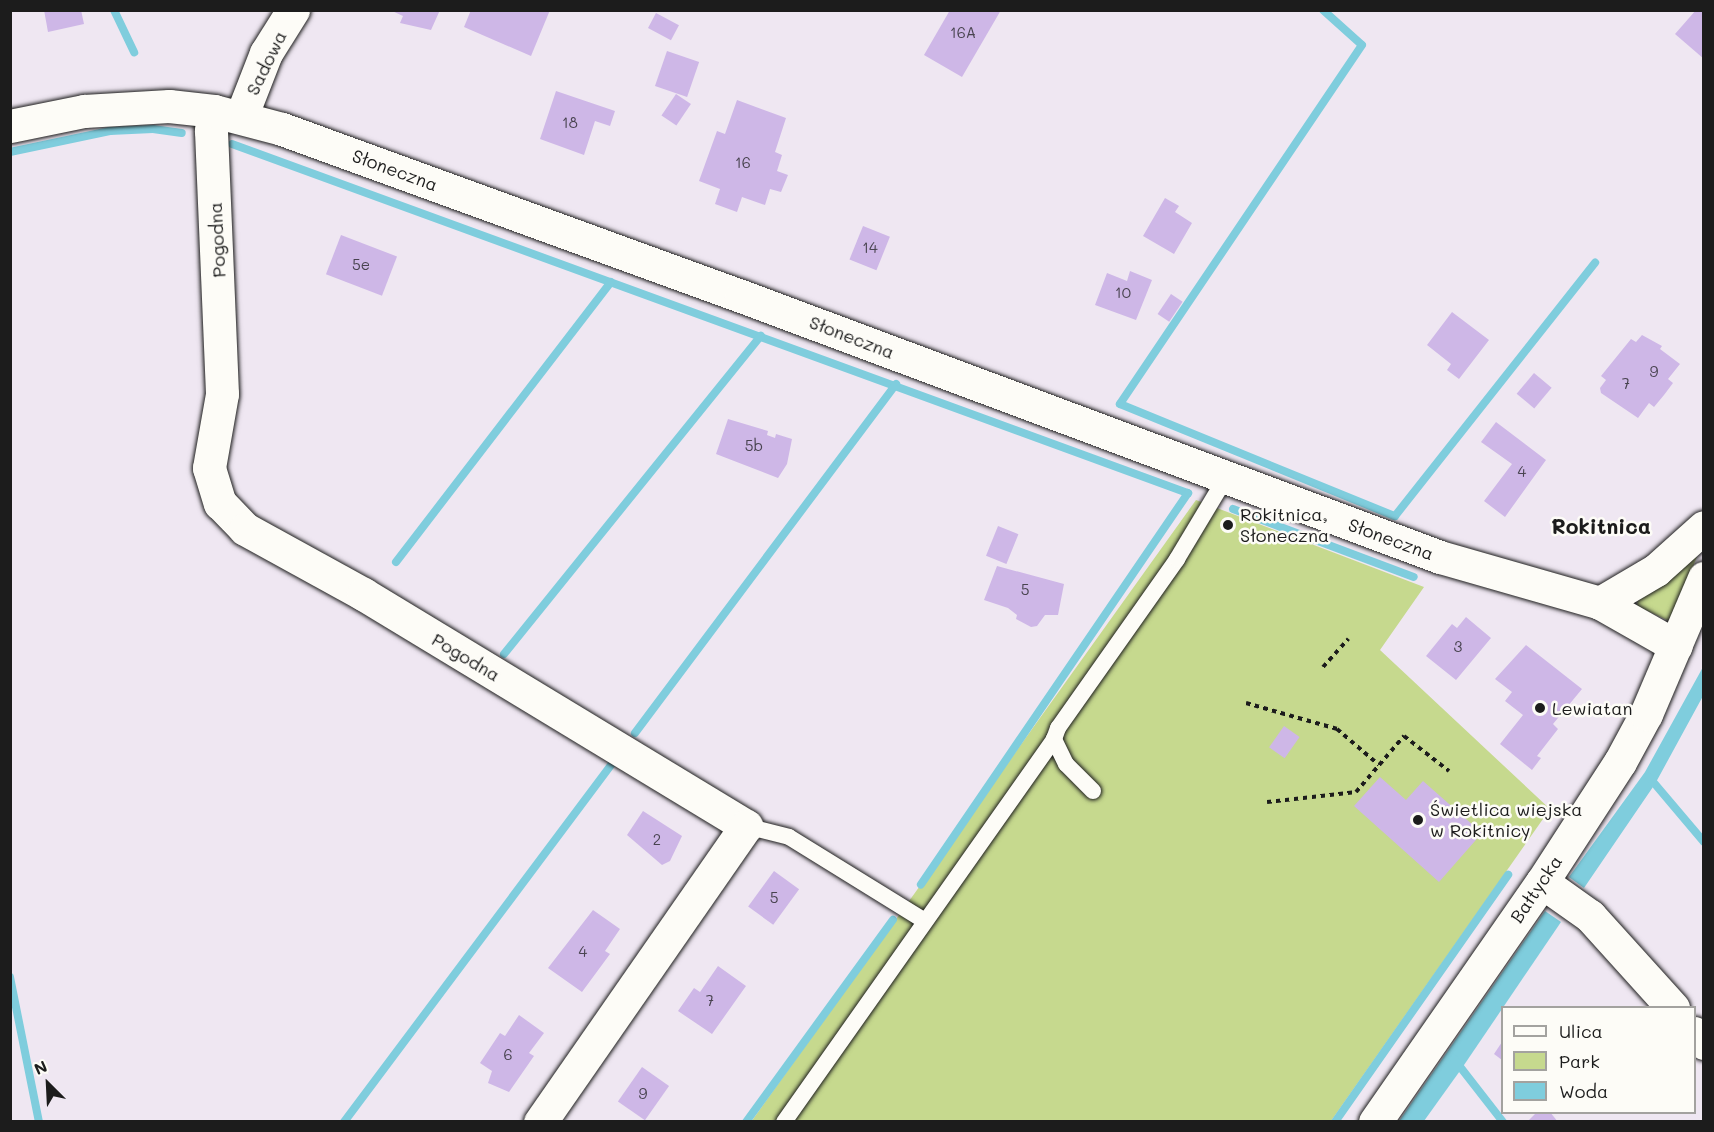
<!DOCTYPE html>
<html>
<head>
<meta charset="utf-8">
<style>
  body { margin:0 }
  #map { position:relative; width:1714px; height:1132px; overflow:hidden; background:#efe7f2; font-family:Mali,sans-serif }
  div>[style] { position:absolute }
  .green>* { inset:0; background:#c6d98e }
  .water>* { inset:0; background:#7fcddd }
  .stream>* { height:8px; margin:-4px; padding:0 4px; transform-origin:4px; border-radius:4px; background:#7fcddd }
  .building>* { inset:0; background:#ceb7e7; transform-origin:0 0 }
  .path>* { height:4px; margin-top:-2px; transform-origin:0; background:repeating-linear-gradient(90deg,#1c1c1c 0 4.5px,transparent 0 9px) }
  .roads { filter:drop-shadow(0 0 2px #1c1c1c) drop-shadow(0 0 2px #1c1c1c) }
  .lane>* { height:16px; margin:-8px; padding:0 8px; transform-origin:8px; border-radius:8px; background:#fdfcf7 }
  .street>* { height:33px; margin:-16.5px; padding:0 16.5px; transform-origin:16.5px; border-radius:16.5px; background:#fdfcf7 }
  .secondary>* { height:33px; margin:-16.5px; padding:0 16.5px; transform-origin:16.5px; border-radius:16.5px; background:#fdfcf7 }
  .dots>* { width:16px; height:16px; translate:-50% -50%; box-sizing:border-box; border:3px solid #fdfcf7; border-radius:50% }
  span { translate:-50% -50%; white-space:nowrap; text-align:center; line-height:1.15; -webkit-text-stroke:5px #fdfcf7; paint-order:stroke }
  .number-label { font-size:15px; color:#48434f }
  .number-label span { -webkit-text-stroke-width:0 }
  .street-label { font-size:18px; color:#1c1c1c }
  .poi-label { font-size:18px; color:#1c1c1c }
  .left { translate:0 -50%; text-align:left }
  .quarter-label { font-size:21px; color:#1c1c1c; font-weight:700 }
  .frame { position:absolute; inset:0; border:12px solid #1c1c1c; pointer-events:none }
  .legend { position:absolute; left:1501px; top:1006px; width:195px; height:108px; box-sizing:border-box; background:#fdfcf7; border:2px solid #a3a29f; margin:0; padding:8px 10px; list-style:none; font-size:18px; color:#1c1c1c }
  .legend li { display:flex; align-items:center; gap:12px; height:30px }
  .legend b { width:30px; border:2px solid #a3a29f }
  .north { position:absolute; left:18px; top:1054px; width:60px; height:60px; -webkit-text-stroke:4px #fdfcf7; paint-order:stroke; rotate:336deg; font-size:16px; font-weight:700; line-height:24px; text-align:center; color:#1c1c1c }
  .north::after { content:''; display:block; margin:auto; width:21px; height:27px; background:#1c1c1c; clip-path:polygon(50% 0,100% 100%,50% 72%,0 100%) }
</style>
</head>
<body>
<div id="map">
  <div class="green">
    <div style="clip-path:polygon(1196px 500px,1424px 587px,1380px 650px,1550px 809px,1331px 1121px,751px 1122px)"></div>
    <div style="clip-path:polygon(1698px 554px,1671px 622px,1637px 606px,1638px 598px)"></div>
  </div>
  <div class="water">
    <div style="clip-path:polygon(1703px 667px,1703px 696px,1655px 784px,1584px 888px,1569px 877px,1645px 772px)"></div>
    <div style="clip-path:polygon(1545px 911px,1561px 922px,1462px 1068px,1424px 1121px,1399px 1121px)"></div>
  </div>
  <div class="stream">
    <div style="left:114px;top:10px;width:47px;rotate:64.5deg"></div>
    <div style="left:1323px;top:10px;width:52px;rotate:41.9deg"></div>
    <div style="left:1362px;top:45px;width:433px;rotate:124deg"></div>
    <div style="left:1120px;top:404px;width:297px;rotate:22.2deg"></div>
    <div style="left:1395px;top:516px;width:323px;rotate:-51.7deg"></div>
    <div style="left:232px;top:144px;width:1018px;rotate:20.06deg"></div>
    <div style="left:1188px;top:493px;width:474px;rotate:124.3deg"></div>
    <div style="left:10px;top:152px;width:102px;rotate:-11.9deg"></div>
    <div style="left:110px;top:131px;width:43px;rotate:-2.7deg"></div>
    <div style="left:153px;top:129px;width:29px;rotate:8deg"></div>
    <div style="left:1233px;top:509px;width:193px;rotate:20.6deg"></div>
    <div style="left:396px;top:562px;width:353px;rotate:-52.5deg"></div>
    <div style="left:504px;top:654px;width:409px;rotate:-51.1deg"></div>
    <div style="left:635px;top:733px;width:436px;rotate:-53.2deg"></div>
    <div style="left:1649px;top:777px;width:85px;rotate:49.8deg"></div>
    <div style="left:10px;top:977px;width:148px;rotate:78.7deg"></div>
    <div style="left:1454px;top:1059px;width:80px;rotate:52.1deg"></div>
    <div style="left:344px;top:1122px;width:449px;rotate:-53.2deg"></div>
    <div style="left:746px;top:1122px;width:250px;rotate:-54deg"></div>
    <div style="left:1335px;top:1122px;width:302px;rotate:-55deg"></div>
  </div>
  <div class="building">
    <div style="clip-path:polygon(44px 10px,81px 10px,84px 24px,48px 32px)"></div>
    <div style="clip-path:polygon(390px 10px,440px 10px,431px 30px,400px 23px,403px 16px)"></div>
    <div style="clip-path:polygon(471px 10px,550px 10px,531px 56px,464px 27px)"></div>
    <div style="clip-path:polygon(950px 10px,1001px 10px,962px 77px,924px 55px)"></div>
    <div style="clip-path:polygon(1696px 10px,1704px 10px,1704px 59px,1675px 34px)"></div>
    <div style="left:656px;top:13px;width:26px;height:17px;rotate:28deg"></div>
    <div style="left:667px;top:51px;width:34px;height:37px;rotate:19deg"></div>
    <div style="clip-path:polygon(556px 91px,615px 111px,610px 126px,595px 121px,584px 155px,540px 139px)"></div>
    <div style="left:676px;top:94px;width:18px;height:26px;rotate:34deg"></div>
    <div style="clip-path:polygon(737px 100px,786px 118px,775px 152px,782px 155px,777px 171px,788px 175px,781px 192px,770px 189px,765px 205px,742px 197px,737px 212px,715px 204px,720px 189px,699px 181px,717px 131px,725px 134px)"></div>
    <div style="clip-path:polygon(1165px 198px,1179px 206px,1175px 212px,1192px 223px,1174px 254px,1143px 236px)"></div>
    <div style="left:863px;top:226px;width:29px;height:36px;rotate:22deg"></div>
    <div style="left:341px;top:235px;width:60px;height:42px;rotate:21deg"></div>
    <div style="clip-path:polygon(1130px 271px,1152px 280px,1136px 320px,1095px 305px,1107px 273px,1127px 281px)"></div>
    <div style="left:1171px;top:294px;width:14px;height:24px;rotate:34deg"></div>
    <div style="clip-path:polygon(1452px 312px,1489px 340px,1459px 379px,1447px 370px,1451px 364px,1427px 345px)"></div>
    <div style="clip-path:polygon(1642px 335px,1662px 346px,1660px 349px,1680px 364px,1668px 379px,1673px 383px,1664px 395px,1654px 407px,1649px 403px,1638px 418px,1601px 393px,1600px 388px,1606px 380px,1601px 376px,1631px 339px,1636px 342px)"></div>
    <div style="left:1534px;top:373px;width:23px;height:27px;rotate:40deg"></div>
    <div style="clip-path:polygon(728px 419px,768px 431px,767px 435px,775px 438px,776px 434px,792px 439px,787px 464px,778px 478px,716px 454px)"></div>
    <div style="clip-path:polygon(1496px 422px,1546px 460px,1505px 517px,1484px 501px,1512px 464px,1481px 442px)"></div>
    <div style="left:998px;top:526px;width:22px;height:32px;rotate:22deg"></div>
    <div style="clip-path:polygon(997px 566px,1064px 584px,1058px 615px,1045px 615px,1037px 626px,1031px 627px,1016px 619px,1017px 615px,1008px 608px,984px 600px)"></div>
    <div style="clip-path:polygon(1466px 617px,1491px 638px,1456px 680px,1426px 656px,1452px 624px,1457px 628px)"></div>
    <div style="clip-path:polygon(1526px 645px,1582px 689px,1553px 724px,1558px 729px,1537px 756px,1541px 758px,1532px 770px,1500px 744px,1523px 715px,1505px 701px,1512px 692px,1495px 679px)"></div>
    <div style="left:1284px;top:726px;width:19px;height:26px;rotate:35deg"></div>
    <div style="clip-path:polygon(1380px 777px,1406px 800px,1423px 781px,1482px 833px,1439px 882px,1354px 806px)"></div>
    <div style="clip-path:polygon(643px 811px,682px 836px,670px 861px,662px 865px,627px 835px)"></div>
    <div style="left:774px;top:871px;width:31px;height:44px;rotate:36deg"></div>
    <div style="clip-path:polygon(593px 910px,620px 929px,605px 951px,610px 954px,582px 992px,548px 968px)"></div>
    <div style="clip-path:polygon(718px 966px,746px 986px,712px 1034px,678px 1011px,694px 988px,700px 992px)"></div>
    <div style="clip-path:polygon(519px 1015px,544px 1033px,529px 1053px,534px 1056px,509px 1092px,488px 1083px,492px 1071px,480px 1063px,500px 1033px,505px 1036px)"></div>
    <div style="clip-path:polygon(1502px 1042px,1502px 1060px,1494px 1054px)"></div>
    <div style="left:642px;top:1067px;width:33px;height:42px;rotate:35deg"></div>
    <div style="clip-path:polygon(1537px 1112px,1550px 1112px,1558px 1122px,1527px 1122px)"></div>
  </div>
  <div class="path">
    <div style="left:1323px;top:667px;width:38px;rotate:-48deg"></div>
    <div style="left:1246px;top:703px;width:95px;rotate:15.9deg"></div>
    <div style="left:1337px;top:729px;width:55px;rotate:40.6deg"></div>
    <div style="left:1267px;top:802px;width:90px;rotate:-6.4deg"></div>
    <div style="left:1356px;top:792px;width:74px;rotate:-49.4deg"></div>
    <div style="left:1404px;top:736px;width:57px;rotate:37.9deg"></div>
  </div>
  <div class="roads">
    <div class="lane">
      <div style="left:1093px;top:791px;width:38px;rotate:-135deg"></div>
      <div style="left:1066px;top:764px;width:28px;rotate:-116deg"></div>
      <div style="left:1054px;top:739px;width:12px;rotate:-70deg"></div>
      <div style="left:1058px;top:728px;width:207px;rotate:-54.8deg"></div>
      <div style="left:1177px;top:559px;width:93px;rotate:-59deg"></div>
      <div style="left:746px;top:826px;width:44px;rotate:14.3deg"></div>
      <div style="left:789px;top:837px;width:160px;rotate:31.7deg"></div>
      <div style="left:784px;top:1122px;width:469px;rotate:-54.8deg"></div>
    </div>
    <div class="street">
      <div style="left:214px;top:111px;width:20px;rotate:99deg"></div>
      <div style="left:211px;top:131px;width:263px;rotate:87.6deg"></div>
      <div style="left:222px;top:394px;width:75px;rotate:100deg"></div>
      <div style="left:209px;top:468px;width:37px;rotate:73deg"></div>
      <div style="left:220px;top:503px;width:36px;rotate:46deg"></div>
      <div style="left:245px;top:529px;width:135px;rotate:28.8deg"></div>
      <div style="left:363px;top:594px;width:448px;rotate:31.2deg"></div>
      <div style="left:746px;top:826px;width:361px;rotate:124.8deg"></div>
      <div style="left:241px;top:117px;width:69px;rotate:-68.7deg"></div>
      <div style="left:266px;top:53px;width:51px;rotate:-57.9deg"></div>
      <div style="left:1542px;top:882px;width:59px;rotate:35.3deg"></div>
      <div style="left:1590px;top:916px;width:124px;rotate:47.9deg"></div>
      <div style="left:1694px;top:1033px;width:14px;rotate:45deg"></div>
    </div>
    <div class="secondary">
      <div style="left:10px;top:126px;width:76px;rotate:-11.5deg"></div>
      <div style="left:84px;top:111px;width:85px;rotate:-3.4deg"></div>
      <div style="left:169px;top:106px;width:45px;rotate:6.3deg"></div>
      <div style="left:214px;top:111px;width:70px;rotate:14.8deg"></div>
      <div style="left:282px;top:129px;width:488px;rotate:20deg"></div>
      <div style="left:741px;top:296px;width:746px;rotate:20.48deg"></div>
      <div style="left:1440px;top:557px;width:166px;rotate:16deg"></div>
      <div style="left:1600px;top:603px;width:87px;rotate:29.5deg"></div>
      <div style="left:1600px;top:603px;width:65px;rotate:-30.5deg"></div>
      <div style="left:1656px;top:570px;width:64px;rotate:-41.9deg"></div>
      <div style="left:1375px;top:1122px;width:292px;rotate:-55.2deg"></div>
      <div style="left:1542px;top:882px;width:143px;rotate:-57deg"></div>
      <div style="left:1620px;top:762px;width:55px;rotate:-61.6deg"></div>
      <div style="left:1646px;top:714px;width:148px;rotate:-66.9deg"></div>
    </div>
  </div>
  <div class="dots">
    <div style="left:1228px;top:525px;background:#1c1c1c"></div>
    <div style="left:1540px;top:708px;background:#1c1c1c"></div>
    <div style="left:1418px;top:820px;background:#1c1c1c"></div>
  </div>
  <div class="number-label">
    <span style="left:963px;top:33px">16A</span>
    <span style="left:570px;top:123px">18</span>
    <span style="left:743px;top:163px">16</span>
    <span style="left:870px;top:248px">14</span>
    <span style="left:361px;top:265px">5e</span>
    <span style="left:1123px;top:293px">10</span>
    <span style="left:1654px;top:372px">9</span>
    <span style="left:1626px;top:384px">7</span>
    <span style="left:754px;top:446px">5b</span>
    <span style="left:1522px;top:472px">4</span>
    <span style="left:1025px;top:590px">5</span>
    <span style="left:1458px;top:647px">3</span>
    <span style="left:657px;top:840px">2</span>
    <span style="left:774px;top:898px">5</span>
    <span style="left:583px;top:952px">4</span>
    <span style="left:710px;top:1001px">7</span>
    <span style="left:508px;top:1055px">6</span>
    <span style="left:643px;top:1094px">9</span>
  </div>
  <div class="street-label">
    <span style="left:266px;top:63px;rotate:-64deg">Sadowa</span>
    <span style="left:395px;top:170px;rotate:20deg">Słoneczna</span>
    <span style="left:217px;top:240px;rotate:-93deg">Pogodna</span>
    <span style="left:852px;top:337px;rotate:21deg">Słoneczna</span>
    <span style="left:1391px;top:539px;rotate:20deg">Słoneczna</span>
    <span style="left:466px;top:657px;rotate:31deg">Pogodna</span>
    <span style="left:1536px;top:889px;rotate:-56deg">Bałtycka</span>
  </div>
  <div class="poi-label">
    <span class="left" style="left:1240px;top:525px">Rokitnica,<br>Słoneczna</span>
    <span class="left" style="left:1552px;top:708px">Lewiatan</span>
    <span class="left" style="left:1430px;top:820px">Świetlica wiejska<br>w Rokitnicy</span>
  </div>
  <div class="quarter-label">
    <span style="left:1601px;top:526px">Rokitnica</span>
  </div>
  <div class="frame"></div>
  <ul class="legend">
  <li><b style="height:8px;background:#fdfcf7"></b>Ulica</li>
  <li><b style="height:16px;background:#c6d98e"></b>Park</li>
  <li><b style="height:16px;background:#7fcddd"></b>Woda</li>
  </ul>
  <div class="north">N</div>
</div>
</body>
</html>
